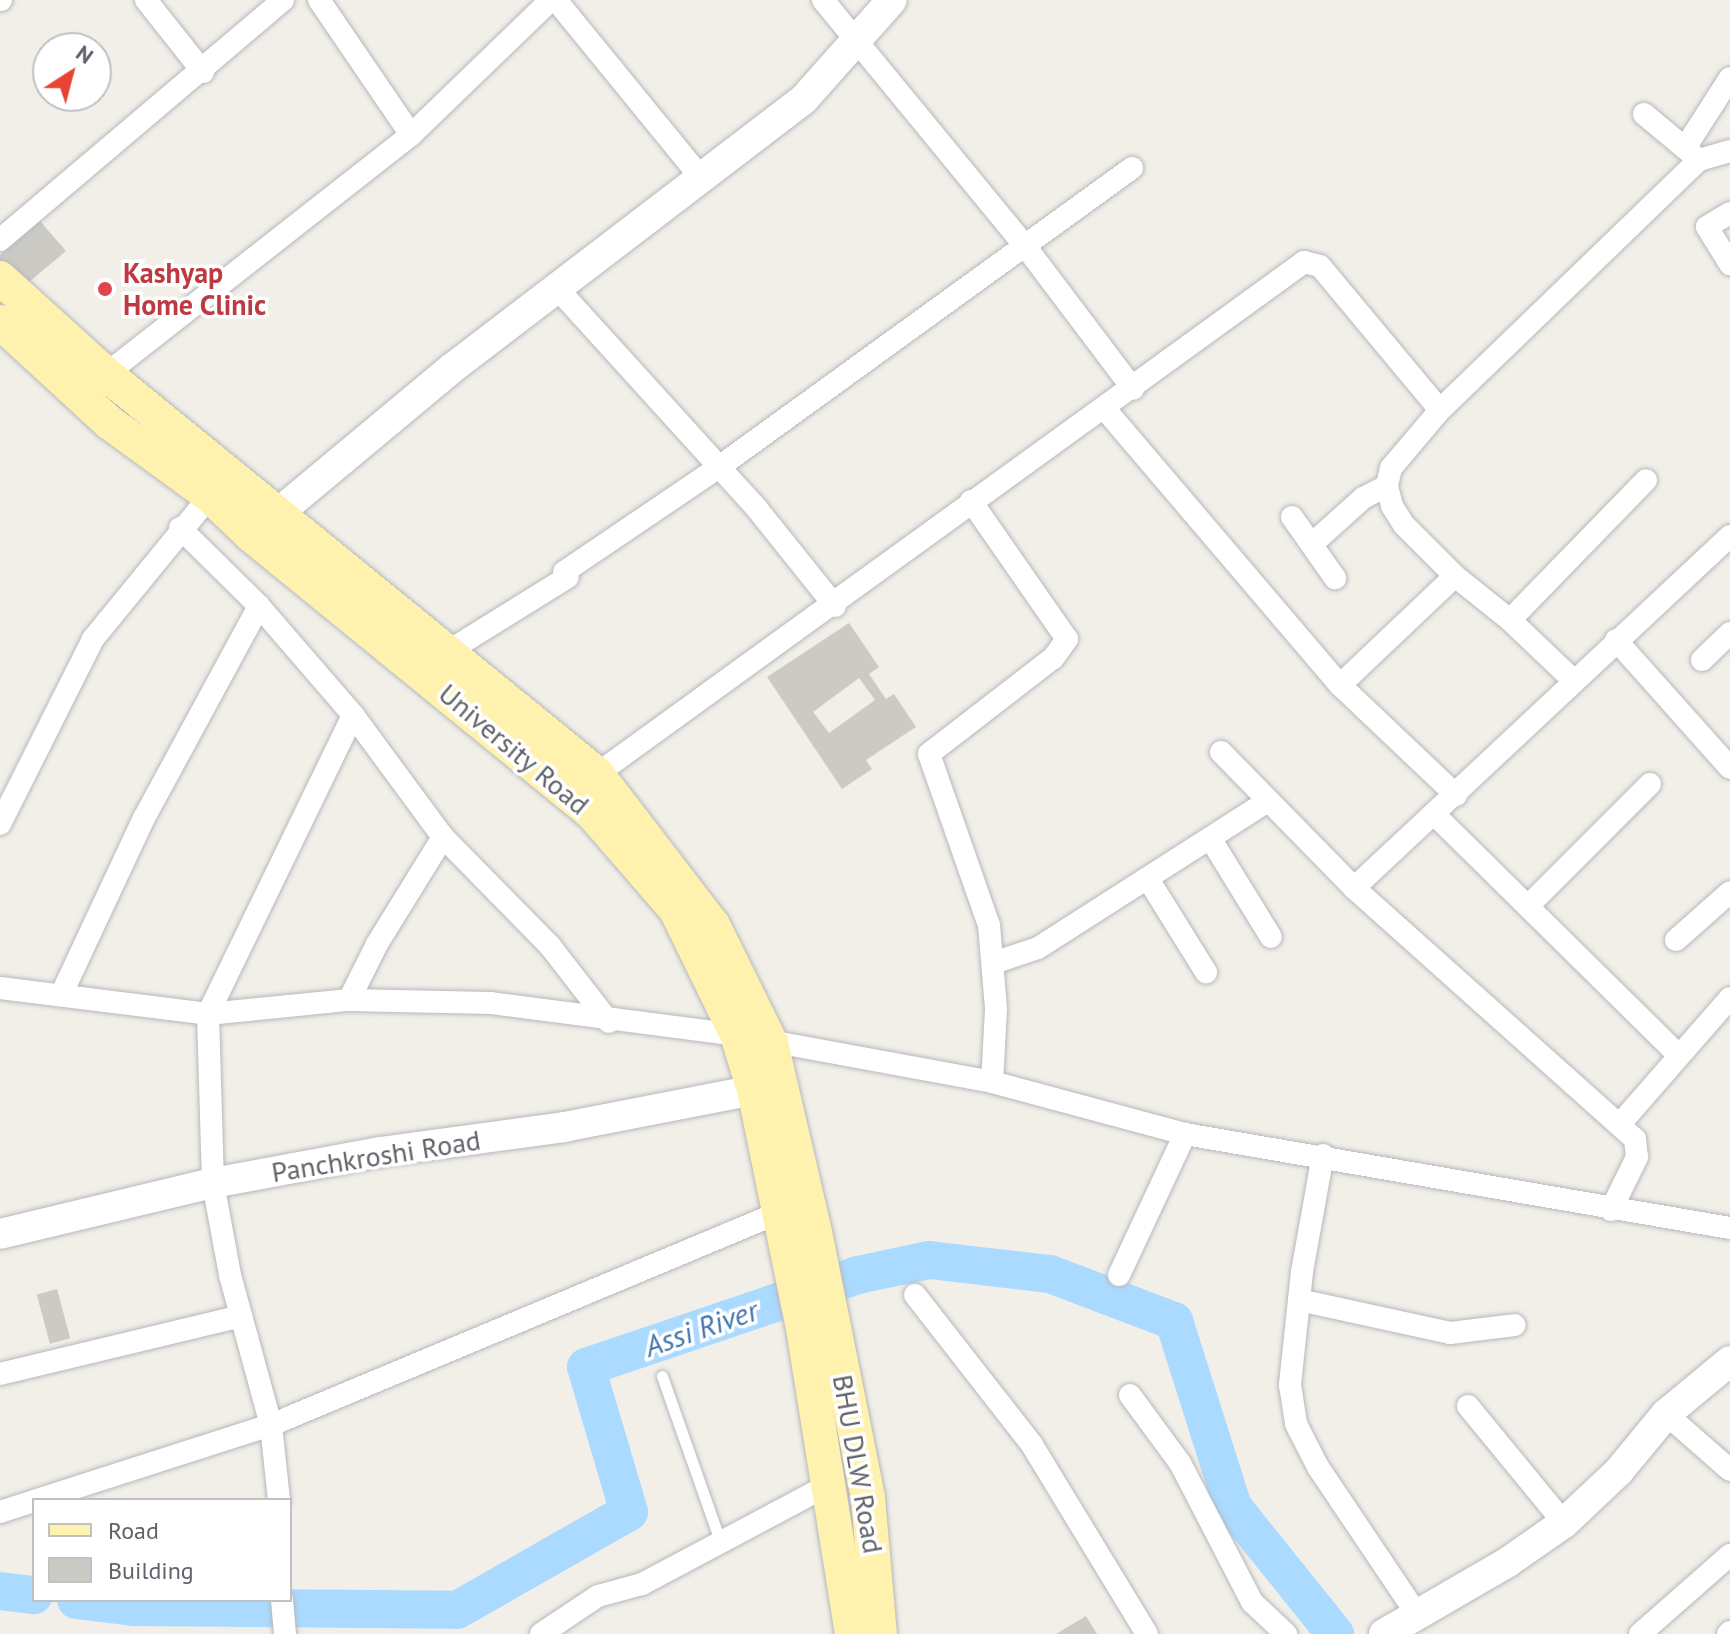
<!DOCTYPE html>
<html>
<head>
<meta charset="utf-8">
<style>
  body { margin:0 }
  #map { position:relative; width:1730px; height:1634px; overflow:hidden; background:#f1efe8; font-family:"PT Sans",sans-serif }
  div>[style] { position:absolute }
  .river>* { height:38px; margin:-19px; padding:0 19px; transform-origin:19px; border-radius:19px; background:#aadaff }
  .building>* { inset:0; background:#cccac5; transform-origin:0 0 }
  .roads { filter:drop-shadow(0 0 2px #b5b8bc) drop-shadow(0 0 2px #b5b8bc) }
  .lane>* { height:11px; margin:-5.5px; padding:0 5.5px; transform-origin:5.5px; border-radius:5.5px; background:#fff }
  .street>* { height:22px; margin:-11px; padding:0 11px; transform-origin:11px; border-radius:11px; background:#fff }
  .secondary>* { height:30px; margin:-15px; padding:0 15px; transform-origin:15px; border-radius:15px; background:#fff }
  .primary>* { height:34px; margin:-17px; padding:0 17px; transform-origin:17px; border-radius:17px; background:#fff2af }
  .dots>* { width:22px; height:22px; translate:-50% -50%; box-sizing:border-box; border:4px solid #fff; border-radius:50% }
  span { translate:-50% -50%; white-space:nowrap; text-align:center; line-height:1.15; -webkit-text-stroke:7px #fff; paint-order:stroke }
  .health-label { font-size:28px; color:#be3a42; font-weight:700 }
  .left { translate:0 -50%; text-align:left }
  .street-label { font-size:28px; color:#5f6368 }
  .water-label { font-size:30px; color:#4174aa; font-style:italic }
  .legend { position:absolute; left:32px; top:1498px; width:260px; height:104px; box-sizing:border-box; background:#fff; border:2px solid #bfc1c3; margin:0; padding:10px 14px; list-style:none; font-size:24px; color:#5f6368 }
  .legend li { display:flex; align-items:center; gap:16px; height:40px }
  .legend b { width:40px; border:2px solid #bfc1c3 }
  .north { position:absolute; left:32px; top:32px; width:80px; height:80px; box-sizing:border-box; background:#fff; border:2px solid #bfc1c3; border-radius:50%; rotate:36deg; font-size:22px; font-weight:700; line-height:32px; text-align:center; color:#5f6368 }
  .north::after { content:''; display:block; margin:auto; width:28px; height:36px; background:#ea4335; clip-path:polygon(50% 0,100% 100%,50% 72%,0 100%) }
</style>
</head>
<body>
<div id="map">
  <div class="river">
    <div style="left:0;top:1591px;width:34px;rotate:7deg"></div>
    <div style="left:76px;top:1600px;width:58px;rotate:6.9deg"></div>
    <div style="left:134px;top:1607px;width:323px;rotate:0.5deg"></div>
    <div style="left:457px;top:1610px;width:198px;rotate:-29.7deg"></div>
    <div style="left:629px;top:1512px;width:151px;rotate:-106.5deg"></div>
    <div style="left:586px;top:1367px;width:287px;rotate:-18.7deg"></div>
    <div style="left:858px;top:1275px;width:73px;rotate:-11.9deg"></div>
    <div style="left:929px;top:1260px;width:122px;rotate:6.6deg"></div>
    <div style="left:1050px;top:1274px;width:133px;rotate:20.8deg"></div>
    <div style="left:1174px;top:1321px;width:195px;rotate:72.4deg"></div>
    <div style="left:1233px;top:1507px;width:163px;rotate:51.2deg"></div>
  </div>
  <div class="building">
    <div style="clip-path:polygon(40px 221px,66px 251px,22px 288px,0 263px,0 255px)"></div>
    <div style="clip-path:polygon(evenodd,849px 623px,879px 667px,869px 674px,886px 699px,894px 694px,916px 727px,866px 760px,872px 769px,842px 789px,767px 677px,849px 623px,859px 678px,875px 700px,829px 733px,813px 712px,859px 678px)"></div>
    <div style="left:57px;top:1289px;width:51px;height:21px;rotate:75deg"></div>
    <div style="clip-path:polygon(1086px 1616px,1097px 1634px,1056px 1634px)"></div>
  </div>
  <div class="roads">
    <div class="lane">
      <div style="left:662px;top:1376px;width:175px;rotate:70.6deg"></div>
    </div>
    <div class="street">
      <div style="left:0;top:0;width:1px"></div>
      <div style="left:146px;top:0;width:92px;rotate:51.6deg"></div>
      <div style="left:319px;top:0;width:163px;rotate:55.7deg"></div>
      <div style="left:556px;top:0;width:232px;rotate:50.8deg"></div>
      <div style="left:823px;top:0;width:318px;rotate:50.6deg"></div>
      <div style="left:1025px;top:246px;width:179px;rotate:52.9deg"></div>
      <div style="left:1644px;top:114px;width:72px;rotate:39.9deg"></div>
      <div style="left:1699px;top:160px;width:32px;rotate:-16deg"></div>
      <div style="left:1685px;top:148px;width:83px;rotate:-57.3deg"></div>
      <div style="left:1730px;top:213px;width:27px;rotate:149deg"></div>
      <div style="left:1707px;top:227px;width:44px;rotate:58.1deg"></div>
      <div style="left:0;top:240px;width:371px;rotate:-40.3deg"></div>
      <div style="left:556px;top:287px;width:301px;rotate:47.8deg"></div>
      <div style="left:758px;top:510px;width:123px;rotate:51.3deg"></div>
      <div style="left:96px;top:382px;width:400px;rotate:-38.1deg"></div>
      <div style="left:411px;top:135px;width:194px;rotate:-44deg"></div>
      <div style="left:1104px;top:408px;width:364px;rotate:49.6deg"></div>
      <div style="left:1440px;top:410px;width:360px;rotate:-44deg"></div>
      <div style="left:971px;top:501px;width:168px;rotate:55.2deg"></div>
      <div style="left:1067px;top:639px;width:24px;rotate:126deg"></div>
      <div style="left:1053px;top:658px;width:157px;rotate:142.3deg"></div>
      <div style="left:929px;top:754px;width:181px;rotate:70.7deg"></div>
      <div style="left:989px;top:925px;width:84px;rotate:85.2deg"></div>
      <div style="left:996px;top:1009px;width:73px;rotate:93.1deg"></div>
      <div style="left:1292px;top:517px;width:75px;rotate:54.8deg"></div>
      <div style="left:180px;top:528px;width:111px;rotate:44.6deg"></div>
      <div style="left:259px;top:606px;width:144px;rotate:49.2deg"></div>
      <div style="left:353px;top:715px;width:152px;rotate:53.6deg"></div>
      <div style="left:443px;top:837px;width:153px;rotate:45.5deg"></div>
      <div style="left:550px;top:946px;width:96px;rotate:52.2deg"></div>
      <div style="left:1312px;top:544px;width:69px;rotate:-42deg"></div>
      <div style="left:1363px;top:498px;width:27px;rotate:-27deg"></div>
      <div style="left:564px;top:572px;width:187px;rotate:-34.1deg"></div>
      <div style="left:719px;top:467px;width:510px;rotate:-35.9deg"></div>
      <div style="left:1455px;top:576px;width:158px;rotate:136.5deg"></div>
      <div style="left:1340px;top:685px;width:160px;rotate:43.5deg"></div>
      <div style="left:1616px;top:640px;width:171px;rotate:48.3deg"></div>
      <div style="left:447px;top:652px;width:142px;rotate:-31.8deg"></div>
      <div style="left:1702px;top:660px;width:39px;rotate:-44deg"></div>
      <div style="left:1573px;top:680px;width:87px;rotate:-136.4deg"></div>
      <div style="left:1510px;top:620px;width:195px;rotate:-45.8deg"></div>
      <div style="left:1221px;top:752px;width:190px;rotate:45.6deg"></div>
      <div style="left:1354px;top:888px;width:377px;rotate:41.8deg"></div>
      <div style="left:1635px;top:1139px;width:18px;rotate:84deg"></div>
      <div style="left:1637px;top:1157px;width:59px;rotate:116.1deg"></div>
      <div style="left:597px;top:774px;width:873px;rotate:-35.91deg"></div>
      <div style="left:1304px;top:262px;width:16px;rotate:14deg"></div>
      <div style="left:1320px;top:266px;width:187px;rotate:50.2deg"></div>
      <div style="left:1440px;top:410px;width:76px;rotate:130.2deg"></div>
      <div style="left:1391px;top:468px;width:18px;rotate:103deg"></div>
      <div style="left:1387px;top:486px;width:21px;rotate:76deg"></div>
      <div style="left:1392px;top:506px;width:22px;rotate:58deg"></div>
      <div style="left:1404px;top:525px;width:72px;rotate:45deg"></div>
      <div style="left:1455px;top:576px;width:70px;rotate:38.7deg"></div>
      <div style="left:1435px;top:815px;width:340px;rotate:44.6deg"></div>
      <div style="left:0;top:824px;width:207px;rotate:-63.3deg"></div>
      <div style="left:93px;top:639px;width:185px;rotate:-50.7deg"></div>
      <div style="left:1210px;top:838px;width:116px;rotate:58.4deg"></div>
      <div style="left:1148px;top:879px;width:110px;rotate:58.1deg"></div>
      <div style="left:1354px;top:888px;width:515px;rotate:-43.11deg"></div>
      <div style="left:1529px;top:905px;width:171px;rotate:-45deg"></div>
      <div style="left:1676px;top:940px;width:72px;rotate:-41.6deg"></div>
      <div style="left:993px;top:963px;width:47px;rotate:-18.4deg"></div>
      <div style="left:1038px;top:948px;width:269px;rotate:-32.6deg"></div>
      <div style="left:0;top:988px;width:210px;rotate:7.1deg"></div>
      <div style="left:208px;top:1014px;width:142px;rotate:-5.7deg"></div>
      <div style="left:349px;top:1000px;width:142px;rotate:1.2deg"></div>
      <div style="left:491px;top:1003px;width:248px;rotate:7.4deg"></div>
      <div style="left:737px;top:1035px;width:259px;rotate:10.4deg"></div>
      <div style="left:992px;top:1082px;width:200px;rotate:15.1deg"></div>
      <div style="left:1185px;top:1134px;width:553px;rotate:9.79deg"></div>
      <div style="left:62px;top:993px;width:193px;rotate:-64.9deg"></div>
      <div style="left:144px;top:818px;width:241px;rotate:-61.5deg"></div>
      <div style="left:349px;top:1000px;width:63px;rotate:-63.4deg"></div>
      <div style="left:377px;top:944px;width:126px;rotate:-58.3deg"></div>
      <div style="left:1620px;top:1124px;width:167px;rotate:-48.9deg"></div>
      <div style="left:1323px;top:1155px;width:119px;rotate:100.2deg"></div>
      <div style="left:1302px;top:1272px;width:114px;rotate:96.1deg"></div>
      <div style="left:1290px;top:1385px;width:39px;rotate:81deg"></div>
      <div style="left:1296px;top:1424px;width:48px;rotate:62.9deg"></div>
      <div style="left:1318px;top:1467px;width:179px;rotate:56.1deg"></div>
      <div style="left:1119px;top:1275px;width:156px;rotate:-64.9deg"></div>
      <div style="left:915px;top:1295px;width:190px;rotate:52deg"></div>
      <div style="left:1032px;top:1445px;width:221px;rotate:58.7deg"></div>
      <div style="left:1299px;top:1300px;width:155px;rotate:12.3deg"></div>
      <div style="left:1450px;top:1333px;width:65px;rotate:-7deg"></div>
      <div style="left:0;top:1374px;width:248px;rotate:-13.5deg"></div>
      <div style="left:1130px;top:1395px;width:84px;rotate:53.7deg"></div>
      <div style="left:1180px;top:1463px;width:157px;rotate:62.6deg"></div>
      <div style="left:1252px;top:1602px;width:47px;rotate:43.3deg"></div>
      <div style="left:1468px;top:1406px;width:151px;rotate:50.6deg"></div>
      <div style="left:1666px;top:1414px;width:85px;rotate:41.2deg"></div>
      <div style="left:37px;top:1500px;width:246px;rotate:-17.8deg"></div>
      <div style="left:271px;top:1425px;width:550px;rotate:-22.69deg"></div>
      <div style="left:279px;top:1500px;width:75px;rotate:-96.1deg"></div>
      <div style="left:271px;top:1425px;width:156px;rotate:-105.3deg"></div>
      <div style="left:230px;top:1275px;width:94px;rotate:-100.5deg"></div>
      <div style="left:213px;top:1183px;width:169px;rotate:-91.7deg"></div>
      <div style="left:208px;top:1014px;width:332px;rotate:-64.1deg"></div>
      <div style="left:0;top:1512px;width:36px;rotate:-18deg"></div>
      <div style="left:282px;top:1600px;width:34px;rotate:85deg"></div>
      <div style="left:541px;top:1634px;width:69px;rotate:-33.7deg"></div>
      <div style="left:598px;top:1596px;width:46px;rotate:-15.3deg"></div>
      <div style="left:642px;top:1584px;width:213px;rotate:-28deg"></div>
      <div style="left:1640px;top:1634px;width:120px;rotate:-41.3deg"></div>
      <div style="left:1728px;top:1634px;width:3px;rotate:-45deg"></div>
    </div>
    <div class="secondary">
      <div style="left:259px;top:529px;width:250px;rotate:-39.8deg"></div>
      <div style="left:451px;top:369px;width:444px;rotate:-37.4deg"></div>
      <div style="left:804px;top:99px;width:132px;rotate:-48.4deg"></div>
      <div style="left:0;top:1234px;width:219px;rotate:-13.5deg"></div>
      <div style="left:213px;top:1183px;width:170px;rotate:-10.5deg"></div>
      <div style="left:380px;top:1152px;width:186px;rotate:-7.7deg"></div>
      <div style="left:564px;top:1127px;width:194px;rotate:-11deg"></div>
      <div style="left:1384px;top:1634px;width:143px;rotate:-30.1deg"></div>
      <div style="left:1508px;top:1562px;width:68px;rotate:-34.9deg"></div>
      <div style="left:1564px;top:1523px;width:76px;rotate:-43.4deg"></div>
      <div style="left:1619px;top:1471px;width:74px;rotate:-50.5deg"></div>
      <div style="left:1666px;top:1414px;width:83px;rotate:-39.6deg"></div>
    </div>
    <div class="primary">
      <div style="left:0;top:278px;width:143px;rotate:42.2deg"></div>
      <div style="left:106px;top:374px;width:633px;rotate:39.17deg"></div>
      <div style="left:597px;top:774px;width:190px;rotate:52.5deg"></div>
      <div style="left:713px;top:925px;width:131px;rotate:63.8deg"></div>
      <div style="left:771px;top:1043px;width:194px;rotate:76.9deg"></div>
      <div style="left:815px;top:1232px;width:271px;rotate:78.7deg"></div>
      <div style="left:868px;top:1498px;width:137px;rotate:85deg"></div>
      <div style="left:0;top:322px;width:149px;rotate:42.6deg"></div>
      <div style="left:110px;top:423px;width:124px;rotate:36.1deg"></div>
      <div style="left:210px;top:496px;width:57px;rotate:43.6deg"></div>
      <div style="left:251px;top:535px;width:440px;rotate:39.2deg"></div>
      <div style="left:592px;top:813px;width:128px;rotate:49.1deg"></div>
      <div style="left:676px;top:910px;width:139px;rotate:64deg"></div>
      <div style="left:737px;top:1035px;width:58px;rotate:72.8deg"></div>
      <div style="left:754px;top:1090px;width:243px;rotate:78.4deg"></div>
      <div style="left:803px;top:1328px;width:310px;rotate:80.9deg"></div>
    </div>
  </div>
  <div class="dots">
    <div style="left:105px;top:289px;background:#e0444e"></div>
  </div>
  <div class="health-label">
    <span class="left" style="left:123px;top:289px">Kashyap<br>Home Clinic</span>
  </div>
  <div class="street-label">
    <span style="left:514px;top:749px;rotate:40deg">University Road</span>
    <span style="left:376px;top:1156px;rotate:-9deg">Panchkroshi Road</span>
    <span style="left:858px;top:1464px;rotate:80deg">BHU DLW Road</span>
  </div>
  <div class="water-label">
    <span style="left:701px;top:1328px;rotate:-19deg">Assi River</span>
  </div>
  <ul class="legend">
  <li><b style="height:10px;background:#fff2af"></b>Road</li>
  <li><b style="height:22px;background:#cccac5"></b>Building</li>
  </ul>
  <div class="north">N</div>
</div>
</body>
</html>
